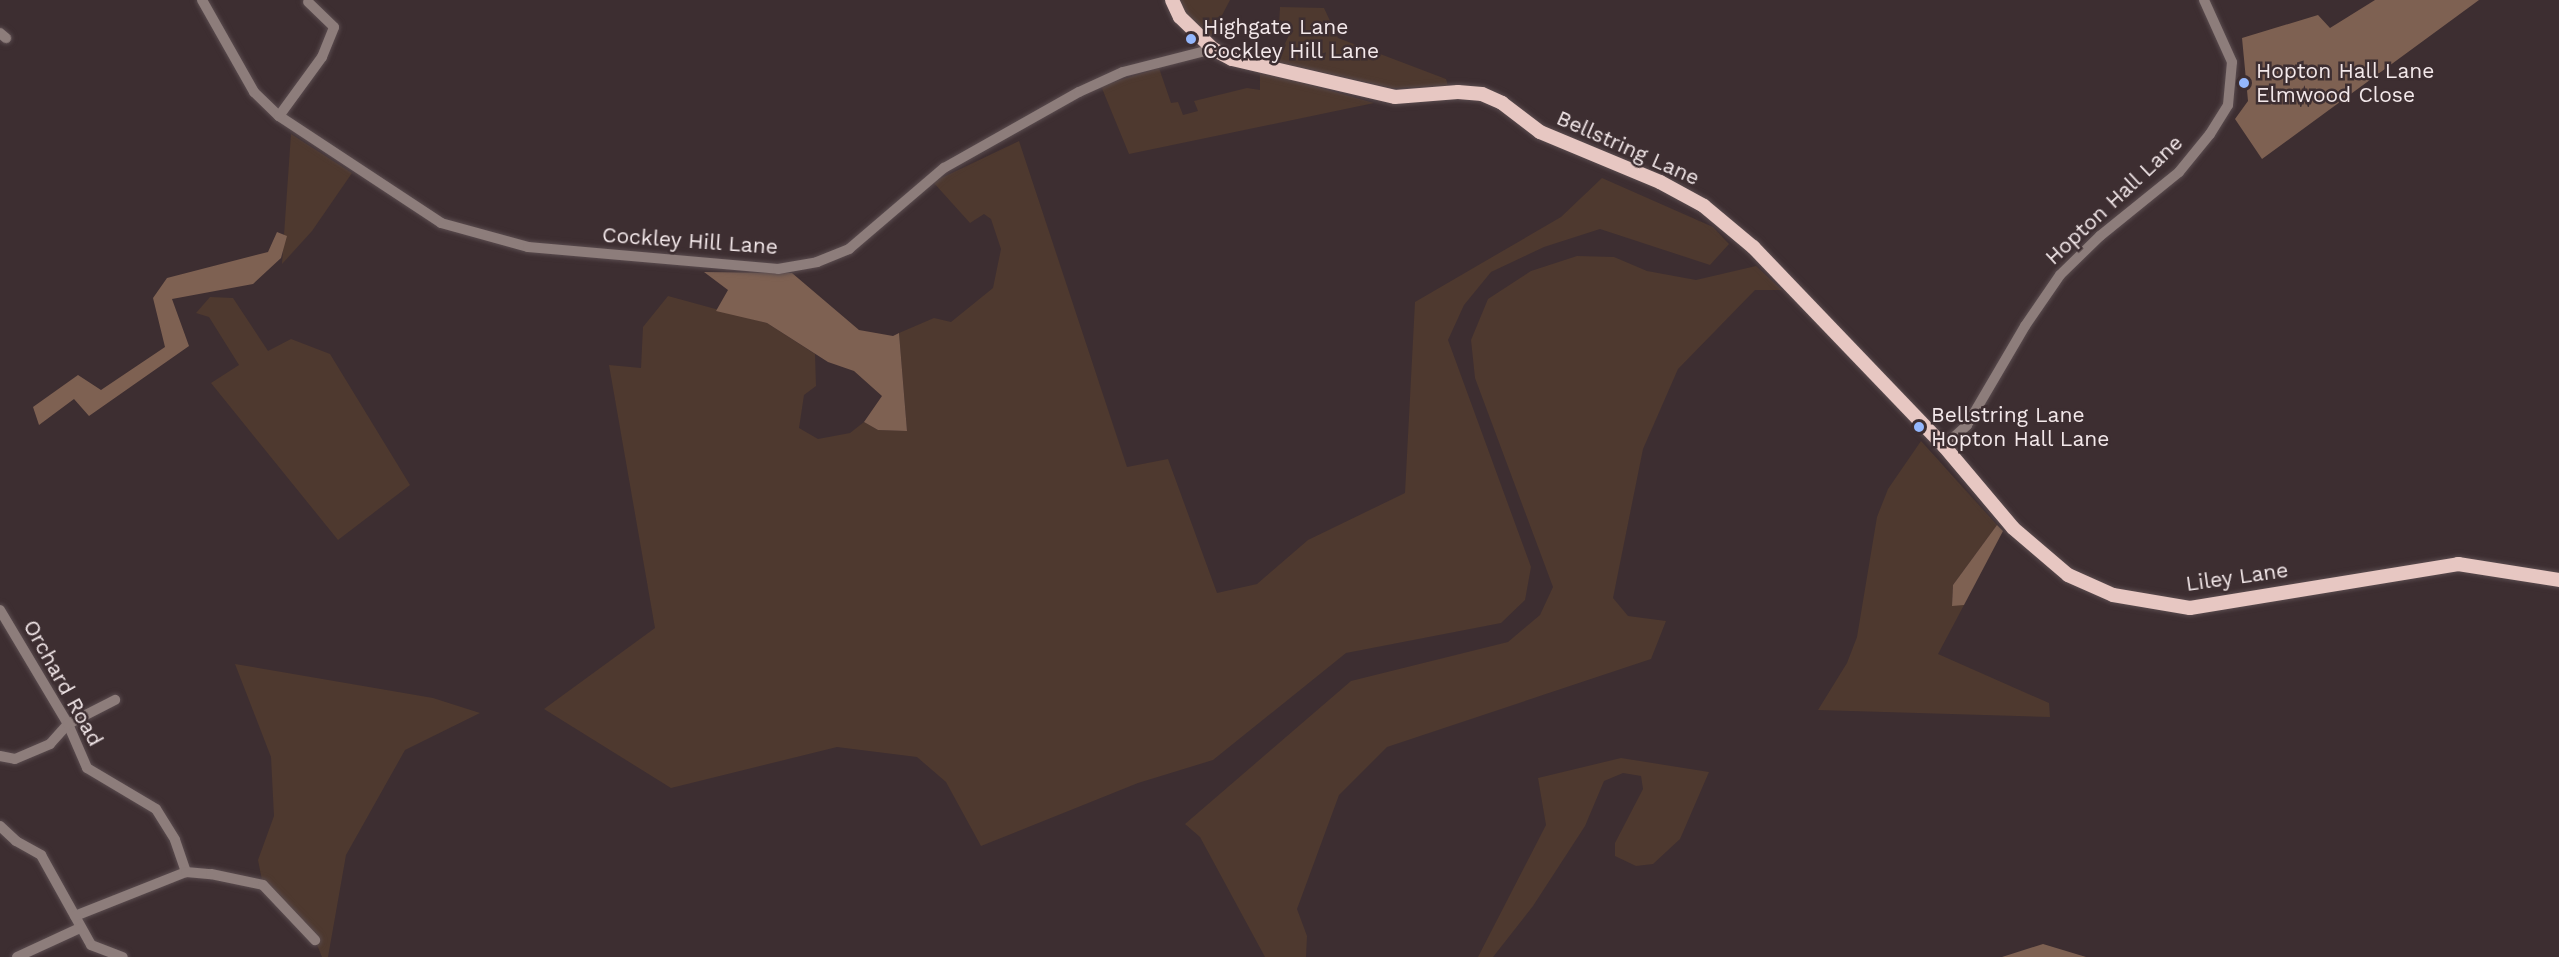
<!DOCTYPE html>
<html>
<head>
<meta charset="utf-8">
<style>
  body { margin:0 }
  #map { position:relative; width:2559px; height:957px; overflow:hidden; background:#3d2e31; font-family:"Work Sans",sans-serif }
  div>[style] { position:absolute }
  .green>* { inset:0; background:#4e392f }
  .forest>* { inset:0; background:#7e6152 }
  .roads { filter:drop-shadow(0 0 2px #5a4c4f) drop-shadow(0 0 2px #5a4c4f) }
  .minor>* { height:10px; margin:-5px; padding:0 5px; transform-origin:5px; border-radius:5px; background:#8d7d7b }
  .major>* { height:14px; margin:-7px; padding:0 7px; transform-origin:7px; border-radius:7px; background:#e7c7c2 }
  .dots>* { width:16px; height:16px; translate:-50% -50%; box-sizing:border-box; border:3px solid #3d2e31; border-radius:50% }
  span { translate:-50% -50%; white-space:nowrap; text-align:center; line-height:1.15; -webkit-text-stroke:5px #3d2e31; paint-order:stroke }
  .poi-label { font-size:21px; color:#f3e8ea }
  .left { translate:0 -50%; text-align:left }
  .street-label { font-size:21px; color:#f3e8ea }
</style>
</head>
<body>
<div id="map">
  <div class="green">
    <div style="clip-path:polygon(1180px 0,1230px 0,1210px 38px,1186px 14px)"></div>
    <div style="clip-path:polygon(1280px 7px,1324px 8px,1338px 38px,1446px 79px,1448px 86px,1392px 88px,1276px 62px,1291px 31px,1279px 25px)"></div>
    <div style="clip-path:polygon(1159px 68px,1171px 103px,1178px 102px,1183px 115px,1198px 111px,1194px 101px,1247px 88px,1260px 90px,1260px 71px,1374px 103px,1129px 154px,1101px 86px)"></div>
    <div style="clip-path:polygon(291px 134px,352px 173px,312px 231px,282px 264px)"></div>
    <div style="clip-path:polygon(1019px 141px,1127px 467px,1168px 459px,1217px 593px,1257px 584px,1308px 540px,1405px 493px,1415px 302px,1561px 217px,1602px 178px,1713px 227px,1729px 244px,1710px 265px,1600px 229px,1544px 247px,1491px 272px,1464px 305px,1448px 340px,1531px 567px,1525px 600px,1501px 623px,1346px 653px,1213px 760px,1138px 783px,981px 846px,946px 782px,917px 757px,837px 747px,671px 788px,544px 709px,655px 628px,609px 365px,641px 368px,643px 327px,668px 296px,767px 323px,815px 354px,816px 386px,804px 395px,799px 428px,818px 439px,850px 433px,864px 422px,878px 430px,907px 431px,899px 333px,934px 318px,951px 322px,993px 288px,1001px 249px,991px 219px,984px 214px,970px 223px,933px 182px)"></div>
    <div style="clip-path:polygon(1577px 256px,1614px 257px,1647px 271px,1696px 280px,1756px 266px,1782px 290px,1755px 290px,1678px 369px,1643px 449px,1613px 598px,1628px 616px,1666px 621px,1651px 659px,1387px 747px,1339px 795px,1297px 909px,1307px 936px,1306px 957px,1265px 957px,1200px 837px,1185px 824px,1351px 681px,1508px 642px,1540px 615px,1553px 587px,1475px 378px,1471px 340px,1488px 299px,1531px 271px)"></div>
    <div style="clip-path:polygon(210px 297px,233px 298px,268px 351px,291px 339px,330px 354px,410px 485px,338px 540px,211px 383px,239px 365px,209px 317px,196px 313px)"></div>
    <div style="clip-path:polygon(1921px 441px,1997px 525px,1953px 585px,1952px 605px,1964px 605px,1938px 654px,2049px 703px,2050px 717px,1818px 710px,1847px 663px,1857px 637px,1877px 517px,1888px 489px)"></div>
    <div style="clip-path:polygon(235px 664px,433px 698px,480px 713px,405px 750px,346px 855px,328px 957px,322px 957px,315px 940px,265px 895px,258px 860px,274px 816px,271px 757px)"></div>
    <div style="clip-path:polygon(1621px 758px,1709px 772px,1680px 839px,1653px 864px,1636px 866px,1615px 856px,1615px 843px,1643px 789px,1641px 776px,1623px 773px,1604px 781px,1585px 826px,1533px 906px,1493px 957px,1478px 957px,1546px 825px,1538px 778px)"></div>
  </div>
  <div class="forest">
    <div style="clip-path:polygon(2375px 0,2479px 0,2262px 159px,2235px 119px,2248px 101px,2242px 38px,2318px 15px,2330px 28px)"></div>
    <div style="clip-path:polygon(277px 232px,287px 236px,281px 258px,253px 284px,172px 299px,189px 346px,89px 416px,74px 399px,39px 425px,33px 407px,78px 375px,101px 390px,165px 347px,153px 298px,167px 278px,268px 252px)"></div>
    <div style="clip-path:polygon(704px 272px,792px 273px,859px 330px,893px 336px,899px 333px,907px 431px,878px 430px,864px 422px,882px 396px,854px 371px,828px 362px,767px 323px,716px 311px,728px 290px)"></div>
    <div style="clip-path:polygon(1997px 525px,2003px 531px,1964px 605px,1952px 606px,1953px 585px)"></div>
    <div style="clip-path:polygon(2043px 944px,2086px 957px,2002px 957px)"></div>
  </div>
  <div class="roads">
    <div class="minor">
      <div style="left:202px;top:0;width:106px;rotate:60.5deg"></div>
      <div style="left:254px;top:92px;width:35px;rotate:44deg"></div>
      <div style="left:279px;top:116px;width:194px;rotate:33.4deg"></div>
      <div style="left:441px;top:223px;width:90px;rotate:15.4deg"></div>
      <div style="left:528px;top:247px;width:251px;rotate:5deg"></div>
      <div style="left:778px;top:269px;width:40px;rotate:-10deg"></div>
      <div style="left:817px;top:262px;width:35px;rotate:-22deg"></div>
      <div style="left:849px;top:249px;width:125px;rotate:-40.5deg"></div>
      <div style="left:944px;top:168px;width:155px;rotate:-29.4deg"></div>
      <div style="left:1079px;top:92px;width:48px;rotate:-24.4deg"></div>
      <div style="left:1123px;top:72px;width:93px;rotate:-14.3deg"></div>
      <div style="left:0;top:33px;width:8px;rotate:40deg"></div>
      <div style="left:279px;top:116px;width:73px;rotate:-53.9deg"></div>
      <div style="left:322px;top:57px;width:32px;rotate:-68deg"></div>
      <div style="left:334px;top:27px;width:36px;rotate:-136deg"></div>
      <div style="left:1944px;top:446px;width:31px;rotate:-42deg"></div>
      <div style="left:1967px;top:425px;width:115px;rotate:-59.6deg"></div>
      <div style="left:2025px;top:326px;width:62px;rotate:-55.5deg"></div>
      <div style="left:2060px;top:275px;width:56px;rotate:-44.3deg"></div>
      <div style="left:2100px;top:236px;width:102px;rotate:-39deg"></div>
      <div style="left:2179px;top:172px;width:49px;rotate:-50.8deg"></div>
      <div style="left:2210px;top:134px;width:34px;rotate:-58deg"></div>
      <div style="left:2228px;top:105px;width:43px;rotate:-84.7deg"></div>
      <div style="left:2232px;top:62px;width:68px;rotate:-114.3deg"></div>
      <div style="left:0;top:610px;width:133px;rotate:59.2deg"></div>
      <div style="left:68px;top:724px;width:48px;rotate:66.6deg"></div>
      <div style="left:87px;top:768px;width:80px;rotate:30.7deg"></div>
      <div style="left:156px;top:809px;width:36px;rotate:58deg"></div>
      <div style="left:175px;top:840px;width:34px;rotate:71deg"></div>
      <div style="left:0;top:756px;width:15px;rotate:11deg"></div>
      <div style="left:15px;top:759px;width:38px;rotate:-23deg"></div>
      <div style="left:50px;top:744px;width:27px;rotate:-48deg"></div>
      <div style="left:68px;top:724px;width:53px;rotate:-27.1deg"></div>
      <div style="left:0;top:826px;width:22px;rotate:43deg"></div>
      <div style="left:16px;top:841px;width:29px;rotate:29deg"></div>
      <div style="left:41px;top:855px;width:103px;rotate:60.9deg"></div>
      <div style="left:91px;top:945px;width:34px;rotate:21deg"></div>
      <div style="left:75px;top:916px;width:119px;rotate:-21.6deg"></div>
      <div style="left:186px;top:872px;width:25px;rotate:5deg"></div>
      <div style="left:211px;top:874px;width:53px;rotate:11.9deg"></div>
      <div style="left:263px;top:885px;width:76px;rotate:46.6deg"></div>
      <div style="left:17px;top:957px;width:69px;rotate:-24.7deg"></div>
    </div>
    <div class="major">
      <div style="left:1172px;top:0;width:19px;rotate:65deg"></div>
      <div style="left:1180px;top:17px;width:46px;rotate:44.1deg"></div>
      <div style="left:1213px;top:49px;width:21px;rotate:28deg"></div>
      <div style="left:1232px;top:59px;width:167px;rotate:13.1deg"></div>
      <div style="left:1395px;top:97px;width:63px;rotate:-4.5deg"></div>
      <div style="left:1458px;top:92px;width:24px;rotate:5deg"></div>
      <div style="left:1482px;top:94px;width:22px;rotate:24deg"></div>
      <div style="left:1502px;top:103px;width:48px;rotate:37.3deg"></div>
      <div style="left:1540px;top:132px;width:130px;rotate:22.6deg"></div>
      <div style="left:1660px;top:182px;width:50px;rotate:28.6deg"></div>
      <div style="left:1704px;top:206px;width:64px;rotate:39.9deg"></div>
      <div style="left:1753px;top:247px;width:276px;rotate:46.2deg"></div>
      <div style="left:1944px;top:446px;width:107px;rotate:49.9deg"></div>
      <div style="left:2013px;top:528px;width:72px;rotate:40.5deg"></div>
      <div style="left:2068px;top:575px;width:49px;rotate:24deg"></div>
      <div style="left:2113px;top:595px;width:78px;rotate:9.6deg"></div>
      <div style="left:2190px;top:608px;width:272px;rotate:-9.3deg"></div>
      <div style="left:2458px;top:564px;width:102px;rotate:9deg"></div>
    </div>
  </div>
  <div class="dots">
    <div style="left:1191px;top:39px;background:#94b7fd"></div>
    <div style="left:2244px;top:83px;background:#94b7fd"></div>
    <div style="left:1919px;top:427px;background:#94b7fd"></div>
  </div>
  <div class="poi-label">
    <span class="left" style="left:1203px;top:39px">Highgate Lane<br>Cockley Hill Lane</span>
    <span class="left" style="left:2256px;top:83px">Hopton Hall Lane<br>Elmwood Close</span>
    <span class="left" style="left:1931px;top:427px">Bellstring Lane<br>Hopton Hall Lane</span>
  </div>
  <div class="street-label">
    <span style="left:1628px;top:148px;rotate:24deg">Bellstring Lane</span>
    <span style="left:2114px;top:200px;rotate:-43deg">Hopton Hall Lane</span>
    <span style="left:690px;top:241px;rotate:4deg">Cockley Hill Lane</span>
    <span style="left:2237px;top:577px;rotate:-8deg">Liley Lane</span>
    <span style="left:63px;top:683px;rotate:61deg">Orchard Road</span>
  </div>
</div>
</body>
</html>
